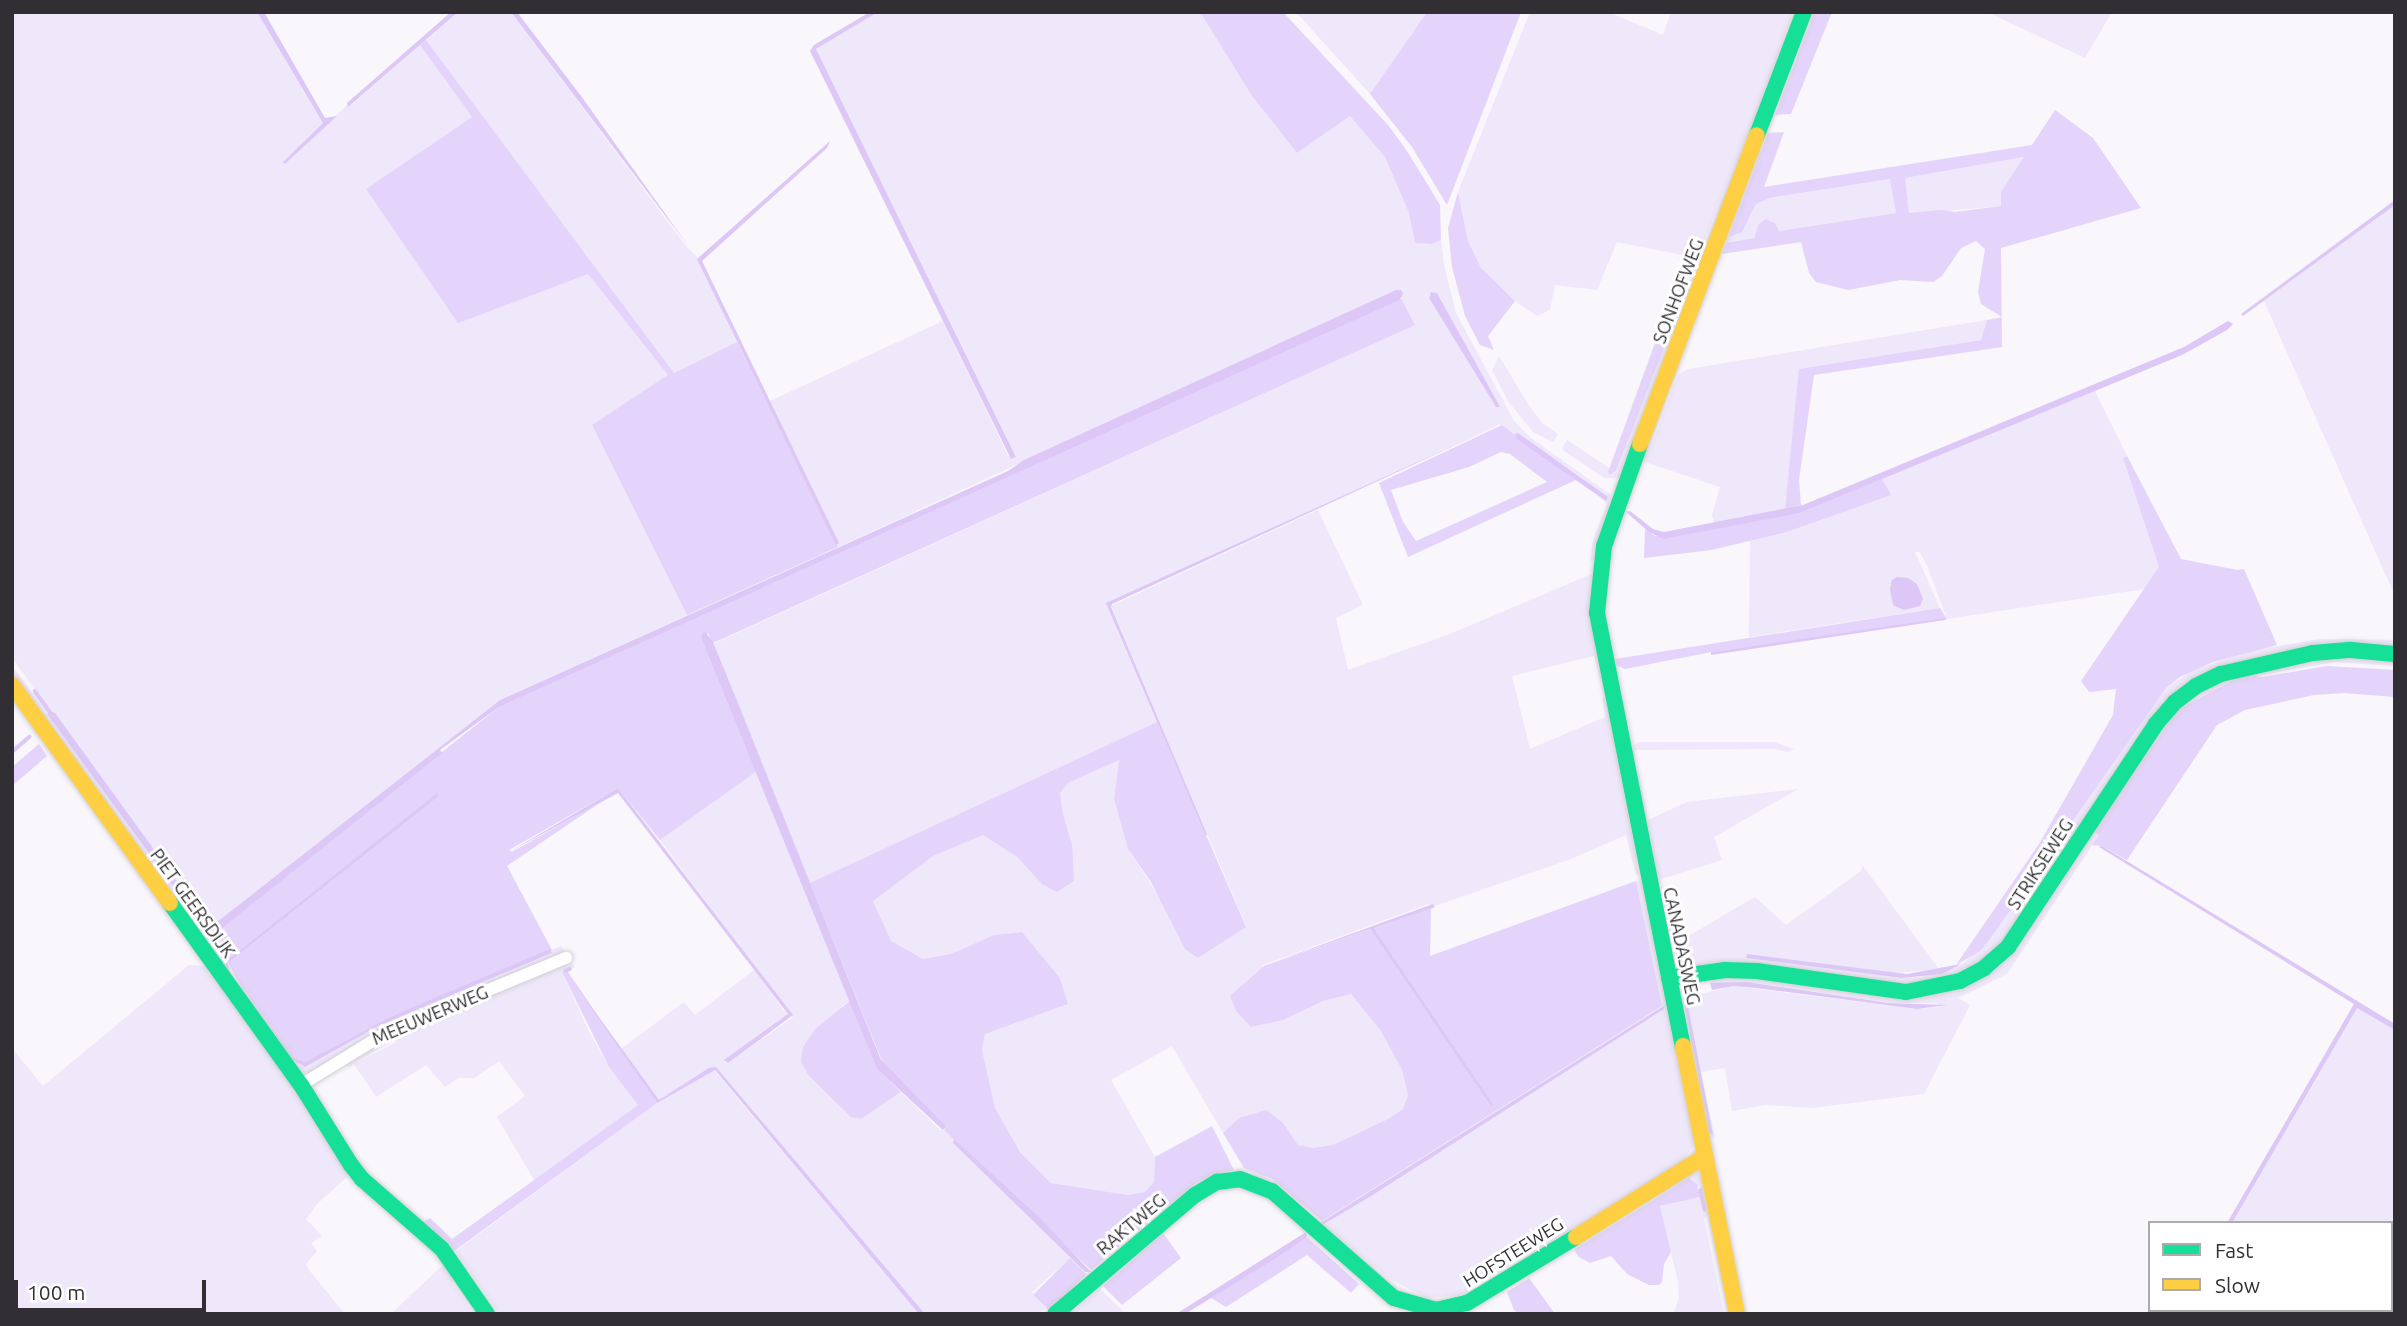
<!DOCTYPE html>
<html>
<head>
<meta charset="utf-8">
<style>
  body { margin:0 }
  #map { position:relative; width:2407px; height:1326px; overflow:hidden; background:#f9f6fc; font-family:Ubuntu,sans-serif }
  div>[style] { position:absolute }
  .green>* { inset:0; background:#efe7fa; transform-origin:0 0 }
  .forest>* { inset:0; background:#e4d3fa; transform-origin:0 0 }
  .water>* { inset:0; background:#dcc7f6 }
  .stream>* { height:3.5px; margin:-1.75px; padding:0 1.75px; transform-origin:1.75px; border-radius:1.75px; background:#dcc7f6 }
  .roads { filter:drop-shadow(0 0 2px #d1cfd4) drop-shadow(0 0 2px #d1cfd4) }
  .street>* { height:12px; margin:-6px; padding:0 6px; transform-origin:6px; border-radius:6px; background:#fefeff }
  .fast>* { height:16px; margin:-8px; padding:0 8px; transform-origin:8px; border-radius:8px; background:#16e098 }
  .slow>* { height:16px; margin:-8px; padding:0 8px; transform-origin:8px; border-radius:8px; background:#ffcf43 }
  span { translate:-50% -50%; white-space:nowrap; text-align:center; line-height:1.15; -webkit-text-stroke:6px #fff; paint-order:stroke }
  .street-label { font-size:18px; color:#312f33 }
  .frame { position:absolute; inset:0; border:14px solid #312f33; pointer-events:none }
  .legend { position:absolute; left:2148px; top:1221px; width:245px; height:91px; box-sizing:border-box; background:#fff; border:2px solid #adacad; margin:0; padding:9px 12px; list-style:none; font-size:21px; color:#312f33 }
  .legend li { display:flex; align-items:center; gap:14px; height:35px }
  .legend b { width:35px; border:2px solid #adacad }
  .scale { position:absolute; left:14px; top:1280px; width:192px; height:32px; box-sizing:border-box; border:4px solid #312f33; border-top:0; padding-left:9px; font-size:21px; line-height:24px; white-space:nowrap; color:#312f33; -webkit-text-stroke:5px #fff; paint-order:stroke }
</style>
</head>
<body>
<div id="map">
  <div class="green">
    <div style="clip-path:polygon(evenodd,12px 12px,257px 12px,323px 123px,286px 164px,347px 105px,350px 106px,420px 45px,472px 117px,366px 189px,588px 274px,669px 376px,592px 425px,687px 615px,500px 700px,212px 926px,209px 932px,209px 945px,299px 1065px,378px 1026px,551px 954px,551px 950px,561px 946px,567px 954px,311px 1073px,301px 1072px,12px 683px,12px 666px,32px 693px,37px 693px,12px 657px,12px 12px,52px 711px,200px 913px,196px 917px,47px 714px,52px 711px)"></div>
    <div style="clip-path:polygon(458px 12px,511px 12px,686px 246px,697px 257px,737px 342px,674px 373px,426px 40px)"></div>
    <div style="clip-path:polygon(evenodd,878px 12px,1200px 12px,1252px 96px,1297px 153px,1350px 116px,1385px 157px,1409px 213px,1415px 243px,1432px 244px,1441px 240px,1444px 265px,1456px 313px,1514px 421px,1531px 438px,1611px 495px,1596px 559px,1590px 561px,1593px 540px,1607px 504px,1596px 494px,1606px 501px,1580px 476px,1500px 424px,1109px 602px,1119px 634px,1157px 722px,810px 883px,713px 644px,1415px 325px,1401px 298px,1401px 290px,1396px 290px,838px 547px,770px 401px,943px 321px,1008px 456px,1016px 456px,816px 49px,878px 12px,1437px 293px,1460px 335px,1496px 407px,1429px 298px,1429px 294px,1437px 293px)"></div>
    <div style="clip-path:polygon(1296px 12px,1427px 12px,1370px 94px)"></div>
    <div style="clip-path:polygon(1530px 12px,1608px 12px,1663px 35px,1671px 12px,1793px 12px,1677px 333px,1669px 333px,1673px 324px,1675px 325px,1739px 151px,1698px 258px,1617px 242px,1597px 290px,1555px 285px,1550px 310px,1537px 316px,1515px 301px,1481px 268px,1468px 241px,1458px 192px)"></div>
    <div style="clip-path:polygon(1987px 12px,2112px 12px,2085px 58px)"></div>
    <div style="clip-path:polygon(1764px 129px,1750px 218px,1755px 204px,1769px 198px,1891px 179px,1896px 213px,1778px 231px,1771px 220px,1758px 225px,1754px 238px,1726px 243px)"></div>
    <div style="clip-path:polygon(2025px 157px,2001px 192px,2002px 206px,1909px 214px,1905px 178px)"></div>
    <div style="clip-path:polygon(2395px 205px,2395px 596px,2264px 301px)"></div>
    <div style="clip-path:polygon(1987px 320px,1981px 340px,1800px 369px,1785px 509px,1714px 523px,1712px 515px,1720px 487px,1642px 461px,1685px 338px,1647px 457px,1678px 375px,1688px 369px)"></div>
    <div style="clip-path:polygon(1667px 340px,1673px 343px,1619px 478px,1604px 478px,1563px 450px,1563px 446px,1567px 440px,1609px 468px,1610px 475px,1616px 472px)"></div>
    <div style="clip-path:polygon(1499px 356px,1528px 404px,1542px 423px,1558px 434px,1553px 442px,1533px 432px,1508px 401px,1492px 370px)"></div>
    <div style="clip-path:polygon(2095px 391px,2127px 456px,2123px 458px,2159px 567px,2145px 589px,1947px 619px,1928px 568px,1920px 552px,1915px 552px,1940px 608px,1749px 637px,1750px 541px,1787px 532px,1890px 495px,1882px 479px)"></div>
    <div style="clip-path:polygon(1318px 510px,1363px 605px,1336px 618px,1348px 670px,1450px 634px,1594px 573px,1603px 689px,1594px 656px,1512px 676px,1530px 749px,1605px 717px,1602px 698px,1608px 697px,1639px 874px,1636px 875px,1626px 835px,1571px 859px,1435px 906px,1428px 904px,1263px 965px,1259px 973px,1244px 983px,1251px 1027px,1283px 1020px,1323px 1001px,1351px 994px,1381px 1031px,1402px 1070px,1408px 1095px,1403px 1109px,1388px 1119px,1333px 1145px,1313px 1148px,1298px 1145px,1283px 1123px,1239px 1118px,1223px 1133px,1172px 1046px,1111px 1080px,1155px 1157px,1154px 1182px,1146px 1192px,1128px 1195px,1051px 1183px,1020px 1152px,995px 1108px,982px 1050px,985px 1034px,1068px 1004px,1060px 978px,1022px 932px,994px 935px,951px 954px,923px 959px,890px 941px,873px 900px,933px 856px,983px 835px,1017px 857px,1042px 884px,1072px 844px,1063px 814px,1060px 793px,1068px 783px,1119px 760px,1114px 799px,1128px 849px,1198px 958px,1246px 926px,1111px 606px)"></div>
    <div style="clip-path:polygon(2320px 639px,2395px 640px,2395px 650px,2199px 679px,1996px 954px,1931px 986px,1681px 968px,1676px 964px,1656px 894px,1662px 892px,1673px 945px,1755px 897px,1786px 925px,1861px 871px,1863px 866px,1939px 969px,1894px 973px,1746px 957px,1902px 978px,1921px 977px,1961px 965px,1967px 960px,2166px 688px,2194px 670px,2248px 651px)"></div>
    <div style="clip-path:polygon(2315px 656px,2395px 658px,2395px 666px,2334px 662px,2231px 681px,2178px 710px,2094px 831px,2099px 835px,2007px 974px,1958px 998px,1970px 1005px,1924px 1094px,1812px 1108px,1765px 1105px,1732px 1111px,1725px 1068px,1701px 1072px,1687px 1001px,1693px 996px,1733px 986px,1917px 1009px,1940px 1007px,1937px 1003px,1889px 1003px,1757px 983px,1710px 983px,1708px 978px,1699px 980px,1700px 985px,1684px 994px,1715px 1138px,1706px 1139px,1681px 989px,1684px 984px,1714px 975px,1890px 994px,1978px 977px,2159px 726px,2197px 690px)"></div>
    <div style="clip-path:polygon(1640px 742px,1774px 742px,1794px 749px,1788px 752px,1774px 749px,1635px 750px,1635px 758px,1627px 757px,1632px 746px)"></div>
    <div style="clip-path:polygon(1638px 771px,1648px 820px,1687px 802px,1798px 789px,1714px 837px,1722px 860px,1658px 880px,1631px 774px)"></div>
    <div style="clip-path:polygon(756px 772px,850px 1001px,842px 1006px,822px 1087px,851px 1117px,861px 1119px,901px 1092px,940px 1130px,944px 1130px,954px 1139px,953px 1143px,1070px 1258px,1032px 1292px,1045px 1308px,1039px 1314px,925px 1314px,716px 1067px,659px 1101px,621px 1049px,684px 1002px,695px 1015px,754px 970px,788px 1016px,724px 1062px,728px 1063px,793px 1017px,660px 840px)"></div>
    <div style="clip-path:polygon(evenodd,1636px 881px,1645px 881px,1695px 1126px,1693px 1147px,1678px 1166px,1473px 1296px,1453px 1303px,1433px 1305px,1411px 1301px,1390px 1290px,1277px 1190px,1244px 1168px,1256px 1171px,1273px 1181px,1323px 1225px,1664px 1009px,1666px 1006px,1662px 1006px,1636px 881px,1326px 1227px,1388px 1278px,1427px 1298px,1460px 1295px,1551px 1242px,1469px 1293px,1449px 1301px,1435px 1302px,1403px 1293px,1326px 1227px)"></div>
    <div style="clip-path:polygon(563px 963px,572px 963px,575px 967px,562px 972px,588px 1030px,609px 1067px,639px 1105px,534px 1180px,497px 1117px,525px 1096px,499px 1061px,474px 1078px,458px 1078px,445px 1087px,426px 1065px,376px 1097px,354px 1064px,397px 1042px,394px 1040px,349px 1067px,342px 1063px,356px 1052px)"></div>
    <div style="clip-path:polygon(189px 965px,204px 966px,285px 1068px,350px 1179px,347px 1177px,317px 1204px,306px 1219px,322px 1236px,311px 1243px,317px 1251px,306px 1264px,309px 1270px,345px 1314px,12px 1314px,12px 1048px,43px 1086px)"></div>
    <div style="clip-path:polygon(2357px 1007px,2395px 1030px,2395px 1278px,2391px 1284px,2391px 1223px,2232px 1223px)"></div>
    <div style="clip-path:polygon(713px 1069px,919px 1314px,500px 1314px,456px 1251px,657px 1103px)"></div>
    <div style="clip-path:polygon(1684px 1172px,1696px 1172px,1705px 1180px,1733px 1314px,1728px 1314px,1707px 1215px,1704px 1219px,1724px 1314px,1673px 1314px,1679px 1299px,1678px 1282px,1660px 1206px,1700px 1197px,1702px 1211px,1706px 1211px,1703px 1191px,1691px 1178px,1625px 1214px,1578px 1243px,1574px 1250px,1574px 1241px)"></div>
    <div style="clip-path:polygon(446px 1262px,453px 1284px,473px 1314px,391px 1314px)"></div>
    <div style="clip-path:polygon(1103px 1286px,1101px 1290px,1126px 1314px,1071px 1314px)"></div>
    <div style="left:2205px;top:1310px;width:171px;height:6px"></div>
  </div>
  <div class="forest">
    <div style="clip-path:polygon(1200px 12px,1283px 12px,1388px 125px,1407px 151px,1440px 205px,1441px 240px,1432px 244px,1415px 243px,1409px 213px,1385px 157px,1350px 116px,1297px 153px,1252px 96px)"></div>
    <div style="clip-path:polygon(1427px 12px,1521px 12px,1447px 205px,1412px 147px,1370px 94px)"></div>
    <div style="clip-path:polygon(1814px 12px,1832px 12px,1791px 114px,1775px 115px)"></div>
    <div style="clip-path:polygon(426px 40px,674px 373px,737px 342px,838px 547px,687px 615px,592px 425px,668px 375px,588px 274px,458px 323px,366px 189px,472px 117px,420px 45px)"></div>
    <div style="clip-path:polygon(evenodd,2055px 110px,2093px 138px,2141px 208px,2001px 248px,2002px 347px,1814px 375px,1799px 480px,1801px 505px,1785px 509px,1799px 369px,1981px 340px,1987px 320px,2002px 317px,1981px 304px,1978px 292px,1985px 249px,1976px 241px,1961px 248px,1942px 276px,1933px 282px,1900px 280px,1848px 290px,1816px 282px,1809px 273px,1801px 242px,1722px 254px,1726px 243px,1754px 238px,1758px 225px,1766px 219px,1775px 223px,1779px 231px,1896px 213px,1890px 179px,1769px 198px,1756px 204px,1742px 232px,1729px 237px,1768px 133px,1784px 132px,1764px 187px,2032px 145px,2055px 110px,2024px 157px,2001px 192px,2001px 206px,1955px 212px,1941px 210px,1909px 213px,1905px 178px,2024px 157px)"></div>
    <div style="clip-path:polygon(1458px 192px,1468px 241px,1481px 268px,1515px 301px,1488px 336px,1494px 350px,1480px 345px,1465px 316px,1452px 267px,1448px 228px)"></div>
    <div style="clip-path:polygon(1401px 298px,1415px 325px,713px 643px,708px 633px,701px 638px,756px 772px,660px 840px,618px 788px,509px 850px,512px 852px,607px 798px,507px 866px,552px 950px,390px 1017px,305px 1062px,294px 1058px,239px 983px,228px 963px,437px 798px,437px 793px,226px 961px,209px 943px,211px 934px,499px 707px)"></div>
    <div style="clip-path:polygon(1655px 343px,1666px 343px,1616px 471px,1610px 475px,1608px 472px)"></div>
    <div style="clip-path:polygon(evenodd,1502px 425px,1576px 480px,1408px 557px,1379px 483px,1502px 425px,1501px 452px,1510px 454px,1547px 482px,1416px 541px,1403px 522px,1391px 490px,1469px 467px,1501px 452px)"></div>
    <div style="clip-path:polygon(2127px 456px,2181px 559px,2237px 570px,2244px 569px,2277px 645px,2213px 662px,2180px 677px,2166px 688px,1987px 943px,1980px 951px,1956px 965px,2039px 844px,2113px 715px,2116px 689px,2089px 692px,2081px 681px,2159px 567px,2123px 458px)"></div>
    <div style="clip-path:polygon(1882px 479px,1891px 495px,1787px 532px,1711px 550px,1644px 558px,1645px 529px,1655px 536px,1800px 513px)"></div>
    <div style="clip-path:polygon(1940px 608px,1947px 619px,1711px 652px,1625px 669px,1616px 665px,1615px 659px)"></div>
    <div style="clip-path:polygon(2327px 666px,2395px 670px,2395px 697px,2344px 693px,2314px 695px,2245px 710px,2217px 725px,2127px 860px,2102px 846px,2092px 845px,2099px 835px,2093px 831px,2178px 710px,2231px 681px,2251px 675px,2262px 677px)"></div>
    <div style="clip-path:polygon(1157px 722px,1246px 927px,1198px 958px,1185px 949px,1151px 882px,1128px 849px,1114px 799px,1119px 760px,1068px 783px,1060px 793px,1063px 814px,1072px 844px,1074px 881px,1057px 892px,1042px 884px,1017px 857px,983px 835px,933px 856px,873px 901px,891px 941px,923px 959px,951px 954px,994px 935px,1022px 932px,1060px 978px,1068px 1004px,985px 1034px,982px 1050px,995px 1108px,1020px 1152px,1051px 1183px,1128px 1195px,1145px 1192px,1154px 1182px,1155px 1157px,1212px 1126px,1234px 1170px,1214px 1174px,1196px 1183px,1091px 1270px,944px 1130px,946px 1126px,884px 1066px,810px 883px)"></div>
    <div style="clip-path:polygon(39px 744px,47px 756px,12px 786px,12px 767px)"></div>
    <div style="clip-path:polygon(1636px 881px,1662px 1006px,1322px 1221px,1272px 1179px,1244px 1168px,1223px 1133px,1239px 1118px,1266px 1110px,1283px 1123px,1298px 1145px,1313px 1148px,1333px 1145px,1388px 1119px,1403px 1109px,1408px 1095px,1402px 1070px,1381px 1031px,1351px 994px,1323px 1001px,1283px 1020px,1251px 1027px,1236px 1011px,1230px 996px,1264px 966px,1370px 929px,1492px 1108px,1493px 1104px,1374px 928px,1431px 908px,1430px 956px)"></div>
    <div style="clip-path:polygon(562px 972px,568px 972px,657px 1103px,450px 1254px,421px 1224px,426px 1220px,430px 1218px,452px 1239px,638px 1105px,609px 1067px)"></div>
    <div style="clip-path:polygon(850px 1001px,877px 1069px,901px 1092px,861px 1119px,851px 1117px,809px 1076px,801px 1062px,803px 1047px,815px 1029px)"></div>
    <div style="clip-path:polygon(1689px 1178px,1697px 1184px,1700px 1197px,1660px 1206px,1671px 1252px,1664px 1264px,1662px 1282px,1659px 1285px,1649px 1285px,1627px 1274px,1611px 1256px,1590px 1263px,1579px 1257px,1574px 1250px,1578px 1247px)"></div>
    <div style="clip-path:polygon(1163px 1233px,1181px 1258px,1122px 1305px,1103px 1286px)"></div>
    <div style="clip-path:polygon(1307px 1237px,1359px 1284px,1351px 1293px,1307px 1255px,1226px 1307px,1211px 1298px)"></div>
    <div style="left:1070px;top:1258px;width:23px;height:52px;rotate:45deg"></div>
    <div style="clip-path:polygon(1529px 1278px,1555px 1314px,1519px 1314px,1514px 1310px,1507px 1292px)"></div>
  </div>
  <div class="water">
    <div style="clip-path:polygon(257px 12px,264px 12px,325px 118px,337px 116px,285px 164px,283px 162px,323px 123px)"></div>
    <div style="clip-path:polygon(451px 12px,458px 12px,348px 107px,347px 103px)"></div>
    <div style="clip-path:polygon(511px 12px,517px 12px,581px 96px,689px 247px)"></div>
    <div style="clip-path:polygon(870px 12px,878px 12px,816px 49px,1016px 457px,1011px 459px,810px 51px,814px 45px)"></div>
    <div style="clip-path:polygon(830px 141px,827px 148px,702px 261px,839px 543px,836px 545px,697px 259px)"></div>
    <div style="clip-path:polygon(2395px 200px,2395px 205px,2243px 316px,2241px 314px)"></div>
    <div style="clip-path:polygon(1396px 290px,1401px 290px,1403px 294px,1399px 300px,499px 707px,444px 747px,440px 750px,442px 753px,222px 928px,215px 934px,209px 932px,212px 926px,500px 700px,1008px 471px,1024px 460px)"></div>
    <div style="clip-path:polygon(1431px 292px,1437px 293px,1500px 407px,1496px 407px,1429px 298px)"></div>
    <div style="clip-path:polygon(2228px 321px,2233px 324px,2227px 330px,2182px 355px,1800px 513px,1663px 539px,1649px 532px,1626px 512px,1630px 511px,1653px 529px,1664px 532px,1803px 505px,2184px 347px)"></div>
    <div style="clip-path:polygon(1501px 424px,1112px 604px,1111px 607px,1207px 834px,1206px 836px,1106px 603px)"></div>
    <div style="clip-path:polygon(1518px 433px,1608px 497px,1606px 501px,1517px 439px,1515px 434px)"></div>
    <div style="clip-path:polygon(1897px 577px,1908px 578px,1917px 584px,1923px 599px,1920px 606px,1904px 610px,1893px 605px,1890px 589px,1892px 580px)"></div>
    <div style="clip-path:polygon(1946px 618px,1945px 620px,1711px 655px,1711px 652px)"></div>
    <div style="clip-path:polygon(704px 631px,712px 640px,736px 698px,881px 1060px,946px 1126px,943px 1130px,877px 1069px,701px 638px)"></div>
    <div style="clip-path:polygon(50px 711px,55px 713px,200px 913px,200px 917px,194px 915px,47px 714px)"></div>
    <div style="clip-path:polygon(618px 788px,793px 1015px,728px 1063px,724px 1060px,788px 1014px,618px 793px,509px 852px)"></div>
    <div style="clip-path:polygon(438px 792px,437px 798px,228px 963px,230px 972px,209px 943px,226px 961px)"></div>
    <div style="clip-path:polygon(2102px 846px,2395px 1024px,2395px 1030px,2357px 1008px,2232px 1223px,2227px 1223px,2354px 1004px,2099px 847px)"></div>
    <div style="clip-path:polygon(1433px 904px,1435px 907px,1374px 928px,1493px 1104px,1492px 1108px,1370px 929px,1263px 966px)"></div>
    <div style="clip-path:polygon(550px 949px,552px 953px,378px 1026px,305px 1067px,293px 1060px,238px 983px,294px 1058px,305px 1062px,390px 1017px)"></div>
    <div style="clip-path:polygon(1747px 954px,1907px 974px,1961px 964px,1942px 974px,1902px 978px,1746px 958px)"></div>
    <div style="clip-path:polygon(569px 976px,659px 1100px,709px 1068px,716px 1067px,925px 1314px,919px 1314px,715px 1070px,657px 1103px)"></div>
    <div style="clip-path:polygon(1747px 982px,1888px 1003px,1947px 1005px,1917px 1009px,1756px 988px,1733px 986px,1712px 990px,1710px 983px)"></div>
    <div style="clip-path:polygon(1700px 985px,1701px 992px,1687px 1001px,1713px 1135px,1709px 1132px,1683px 998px,1688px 990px)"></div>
    <div style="clip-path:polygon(1665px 1005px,1664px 1009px,1371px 1196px,1324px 1224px,1320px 1223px)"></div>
    <div style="clip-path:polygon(954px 1139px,1040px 1218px,1091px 1272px,1085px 1272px,953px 1143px)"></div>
    <div style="clip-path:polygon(1306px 1232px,1307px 1237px,1276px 1258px,1185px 1314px,1176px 1314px)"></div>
  </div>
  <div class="stream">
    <div style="left:35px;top:691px;width:27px;rotate:54deg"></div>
    <div style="left:12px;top:752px;width:23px;rotate:-41deg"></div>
    <div style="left:565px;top:971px;width:5px;rotate:-22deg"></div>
    <div style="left:1701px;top:1190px;width:20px;rotate:79deg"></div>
  </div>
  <div class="roads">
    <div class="street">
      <div style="left:301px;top:1085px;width:101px;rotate:-31.6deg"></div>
      <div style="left:387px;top:1032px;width:194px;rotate:-22.5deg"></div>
    </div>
    <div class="fast">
      <div style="left:1757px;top:135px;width:132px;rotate:-69.1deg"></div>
      <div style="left:1640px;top:444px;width:108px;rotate:109.4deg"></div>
      <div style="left:1604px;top:546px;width:67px;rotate:96deg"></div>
      <div style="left:1597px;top:613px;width:441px;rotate:78.8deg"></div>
      <div style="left:170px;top:903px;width:224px;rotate:54.3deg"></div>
      <div style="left:301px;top:1085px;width:94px;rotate:58deg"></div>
      <div style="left:351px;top:1165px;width:18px;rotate:52deg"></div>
      <div style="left:362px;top:1179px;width:106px;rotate:41.2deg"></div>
      <div style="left:442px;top:1249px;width:79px;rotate:55.3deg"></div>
      <div style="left:1669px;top:978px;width:57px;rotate:-8.1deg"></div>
      <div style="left:1725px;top:970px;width:32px;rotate:2deg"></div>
      <div style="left:1757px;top:971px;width:150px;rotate:8deg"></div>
      <div style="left:1906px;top:992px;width:55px;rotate:-11.5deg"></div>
      <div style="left:1960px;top:981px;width:27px;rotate:-28deg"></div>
      <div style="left:1984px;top:968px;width:32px;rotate:-41deg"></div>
      <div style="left:2008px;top:947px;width:268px;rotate:-56.4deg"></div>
      <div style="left:2156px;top:724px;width:29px;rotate:-49deg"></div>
      <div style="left:2175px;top:702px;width:26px;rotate:-37deg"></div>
      <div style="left:2196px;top:686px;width:28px;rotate:-26deg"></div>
      <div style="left:2221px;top:674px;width:94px;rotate:-12.9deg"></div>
      <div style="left:2313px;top:653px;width:38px;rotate:-5deg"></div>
      <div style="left:2351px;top:650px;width:44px;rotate:5.2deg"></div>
      <div style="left:1055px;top:1314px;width:184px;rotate:-40.4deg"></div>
      <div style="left:1195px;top:1195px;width:26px;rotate:-31deg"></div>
      <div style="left:1217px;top:1182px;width:23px;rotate:-7deg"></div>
      <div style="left:1240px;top:1179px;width:34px;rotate:21deg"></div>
      <div style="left:1272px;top:1191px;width:162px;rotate:41.3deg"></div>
      <div style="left:1394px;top:1298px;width:44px;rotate:15.9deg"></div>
      <div style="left:1436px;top:1310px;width:32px;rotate:-13deg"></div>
      <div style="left:1467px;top:1303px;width:127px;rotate:-31.2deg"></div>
    </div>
    <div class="slow">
      <div style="left:1640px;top:444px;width:330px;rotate:-69.3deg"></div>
      <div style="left:12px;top:685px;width:269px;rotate:54.1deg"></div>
      <div style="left:1683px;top:1046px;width:273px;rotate:78.6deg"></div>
      <div style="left:1576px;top:1237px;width:152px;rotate:-32.1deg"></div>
    </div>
  </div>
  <div class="street-label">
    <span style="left:1678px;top:291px;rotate:-69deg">SONHOFWEG</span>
    <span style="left:2040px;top:864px;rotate:-57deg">STRIKSEWEG</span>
    <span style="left:193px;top:903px;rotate:54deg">PIET GEERSDIJK</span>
    <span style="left:1682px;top:946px;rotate:78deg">CANADASWEG</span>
    <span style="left:430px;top:1015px;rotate:-23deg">MEEUWERWEG</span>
    <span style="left:1131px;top:1224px;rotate:-40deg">RAKTWEG</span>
    <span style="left:1513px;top:1252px;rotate:-32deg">HOFSTEEWEG</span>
  </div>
  <div class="frame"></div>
  <ul class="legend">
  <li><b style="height:9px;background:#16e098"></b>Fast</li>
  <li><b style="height:9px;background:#ffcf43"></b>Slow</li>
  </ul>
  <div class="scale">100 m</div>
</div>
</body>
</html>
